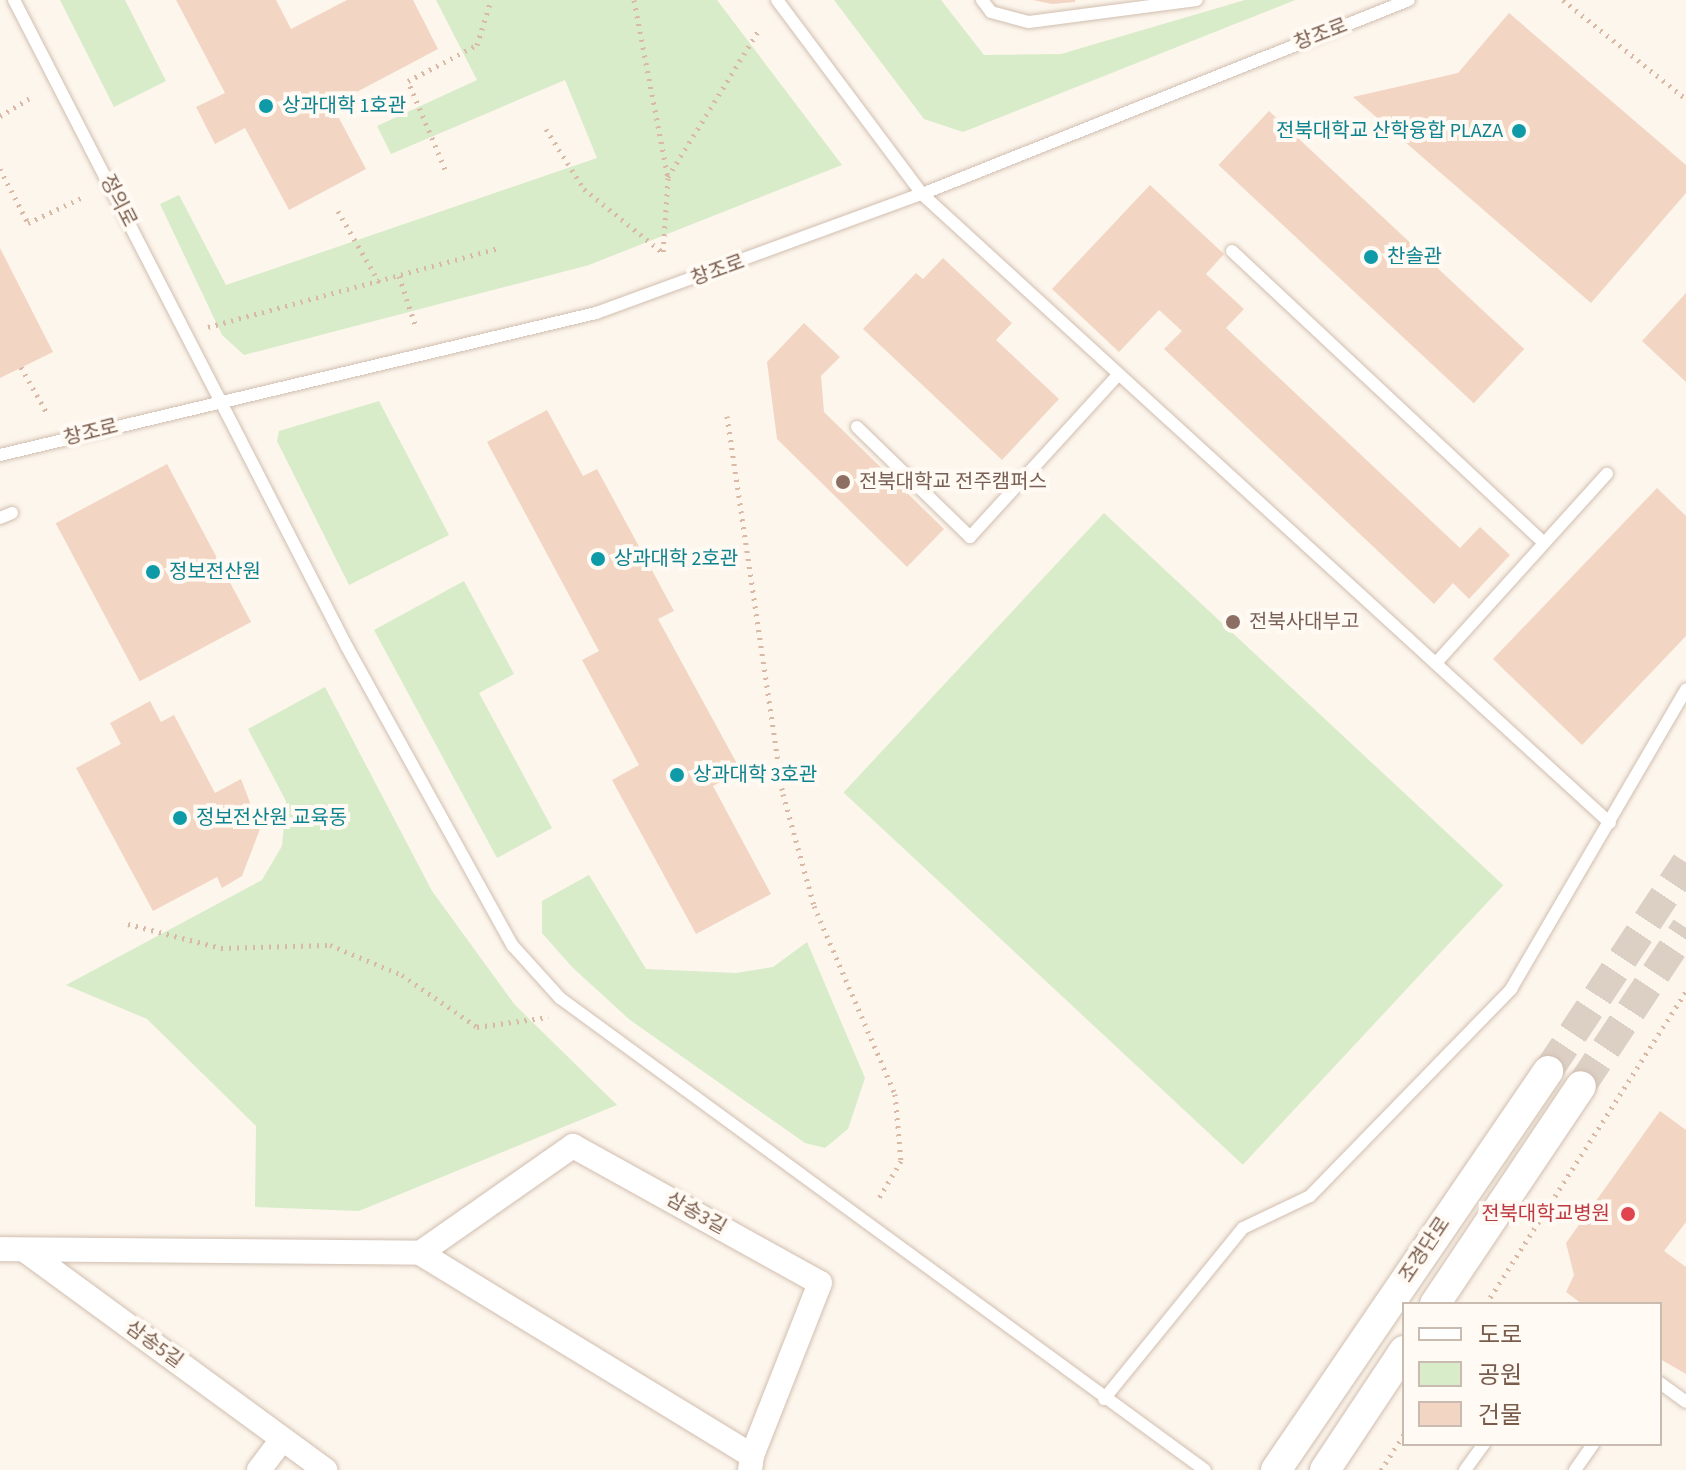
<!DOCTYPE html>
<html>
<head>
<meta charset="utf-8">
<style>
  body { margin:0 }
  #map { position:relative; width:1686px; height:1470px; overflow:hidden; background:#fdf6ec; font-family:"Source Sans 3","Noto Sans KR",sans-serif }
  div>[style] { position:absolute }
  .green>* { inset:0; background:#d8ecc9; transform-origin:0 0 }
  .building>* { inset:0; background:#f3d5c3; transform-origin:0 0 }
  .tertiary-tunnel>* { height:30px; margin-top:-15px; transform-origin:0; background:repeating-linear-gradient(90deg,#dcd0c4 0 30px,transparent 0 45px) }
  .path>* { height:5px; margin-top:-2.5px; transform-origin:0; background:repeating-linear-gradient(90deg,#d9b8a5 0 2px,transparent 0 8px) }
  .roads { filter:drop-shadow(0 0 2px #d1beb0) drop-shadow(0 0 2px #d1beb0) }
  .service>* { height:12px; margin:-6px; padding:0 6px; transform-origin:6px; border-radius:6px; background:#fff }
  .minor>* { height:24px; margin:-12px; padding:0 12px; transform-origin:12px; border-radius:12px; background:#fff }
  .tertiary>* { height:30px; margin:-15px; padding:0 15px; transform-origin:15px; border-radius:15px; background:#fff }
  .dots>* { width:22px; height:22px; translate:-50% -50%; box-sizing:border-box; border:4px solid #fffaf3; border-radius:50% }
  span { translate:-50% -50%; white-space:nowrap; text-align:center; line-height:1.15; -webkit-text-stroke:8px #fffaf3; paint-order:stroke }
  .street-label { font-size:20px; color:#7a5c4d }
  .culture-label { font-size:20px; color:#0d838f }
  .left { translate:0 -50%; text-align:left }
  .right { translate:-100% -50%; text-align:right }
  .education-label { font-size:20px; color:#785e54 }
  .health-label { font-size:20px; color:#be3a42 }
  .legend { position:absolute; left:1402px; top:1302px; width:260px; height:144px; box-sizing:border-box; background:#fffaf3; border:2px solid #cabbb1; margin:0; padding:10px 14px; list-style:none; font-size:24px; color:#7a5c4d }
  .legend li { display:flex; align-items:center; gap:16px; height:40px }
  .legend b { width:40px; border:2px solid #cabbb1 }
</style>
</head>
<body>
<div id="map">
  <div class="green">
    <div style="clip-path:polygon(60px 0,125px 0,166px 81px,114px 107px)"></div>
    <div style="clip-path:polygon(436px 0,717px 0,842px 165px,589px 265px,244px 355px,222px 335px,160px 204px,179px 195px,226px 285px,597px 158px,565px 80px,391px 154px,377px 126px,477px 80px)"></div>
    <div style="clip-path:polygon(834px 0,941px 0,984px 55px,1061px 54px,1245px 0,1295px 0,963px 132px,924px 119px)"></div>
    <div style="clip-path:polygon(379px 401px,449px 535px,349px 585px,277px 441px,279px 431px)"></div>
    <div style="left:1104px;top:513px;width:546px;height:382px;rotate:43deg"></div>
    <div style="clip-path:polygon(464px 581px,514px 674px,479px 693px,552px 828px,497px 858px,374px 630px)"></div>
    <div style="clip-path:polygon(325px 687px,432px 891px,515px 1005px,617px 1105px,359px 1211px,255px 1207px,256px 1126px,147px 1019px,66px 985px,262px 880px,282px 846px,286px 801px,248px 729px)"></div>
    <div style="clip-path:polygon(589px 875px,646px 969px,736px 973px,773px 967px,807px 942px,865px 1078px,848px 1129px,825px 1148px,805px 1143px,630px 1020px,572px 967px,542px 933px,542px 901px)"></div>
  </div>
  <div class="building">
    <div style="clip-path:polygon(176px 0,276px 0,291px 29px,347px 0,413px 0,438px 49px,332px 105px,366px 169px,289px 210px,245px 128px,215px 144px,196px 107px,225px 93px)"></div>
    <div style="clip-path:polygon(1033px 0,1075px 0,1075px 2px,1052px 4px)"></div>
    <div style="clip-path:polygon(1509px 13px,1686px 165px,1686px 193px,1591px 303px,1353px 97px,1458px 73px)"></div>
    <div style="left:1269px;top:111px;width:349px;height:74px;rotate:43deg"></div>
    <div style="clip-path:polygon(1150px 185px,1224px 254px,1206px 274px,1244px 309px,1226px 328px,1460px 548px,1480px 527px,1510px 555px,1469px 599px,1453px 583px,1434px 604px,1164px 349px,1182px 331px,1159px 310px,1119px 352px,1052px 289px)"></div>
    <div style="clip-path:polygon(0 248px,53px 352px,0 378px)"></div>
    <div style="clip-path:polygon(943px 258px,1012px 323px,996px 340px,1059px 399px,1002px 460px,863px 329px,916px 273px,923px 279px)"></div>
    <div style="clip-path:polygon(1686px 293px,1686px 382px,1642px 341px)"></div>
    <div style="clip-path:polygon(804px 323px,840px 357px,821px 376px,824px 412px,944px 529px,907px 567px,777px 439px,767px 362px)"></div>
    <div style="clip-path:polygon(547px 410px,583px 476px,597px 469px,674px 611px,658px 619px,741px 771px,713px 786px,771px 894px,696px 934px,612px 780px,639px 765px,582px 660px,599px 651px,487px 442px)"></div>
    <div style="left:167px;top:464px;width:179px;height:126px;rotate:62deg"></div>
    <div style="clip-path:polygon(1657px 488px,1686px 516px,1686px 636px,1582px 745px,1493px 659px)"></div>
    <div style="clip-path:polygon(150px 701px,161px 722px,174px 715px,215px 793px,241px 779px,260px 829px,242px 876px,222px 888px,217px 877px,153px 911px,76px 768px,121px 744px,110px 723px)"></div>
    <div style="clip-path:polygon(1660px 1111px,1686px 1130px,1686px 1222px,1664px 1251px,1686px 1267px,1686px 1374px,1660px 1359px,1660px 1304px,1582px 1304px,1566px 1292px,1574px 1275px,1566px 1243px)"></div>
  </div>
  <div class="tertiary-tunnel">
    <div style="left:1548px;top:1071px;width:250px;rotate:-56.4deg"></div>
    <div style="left:1581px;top:1086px;width:190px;rotate:-56.4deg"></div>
  </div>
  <div class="path">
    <div style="left:634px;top:0;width:181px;rotate:79.2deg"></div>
    <div style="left:668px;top:178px;width:75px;rotate:93.8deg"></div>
    <div style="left:1563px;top:0;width:158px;rotate:38.8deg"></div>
    <div style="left:0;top:116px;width:37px;rotate:-31deg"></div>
    <div style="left:546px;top:129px;width:71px;rotate:57.7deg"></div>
    <div style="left:584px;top:189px;width:100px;rotate:38.9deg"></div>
    <div style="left:0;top:169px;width:61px;rotate:62.6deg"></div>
    <div style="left:28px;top:223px;width:61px;rotate:-25.3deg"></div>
    <div style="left:445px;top:169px;width:95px;rotate:-112.8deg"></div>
    <div style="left:408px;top:81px;width:78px;rotate:-27.6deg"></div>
    <div style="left:477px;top:45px;width:47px;rotate:-72.7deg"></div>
    <div style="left:668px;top:177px;width:172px;rotate:-58.3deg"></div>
    <div style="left:338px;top:211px;width:82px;rotate:60deg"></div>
    <div style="left:399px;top:276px;width:51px;rotate:71.6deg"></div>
    <div style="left:208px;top:327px;width:301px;rotate:-15.2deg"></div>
    <div style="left:21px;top:367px;width:55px;rotate:60.6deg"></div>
    <div style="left:727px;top:416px;width:382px;rotate:81.6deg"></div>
    <div style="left:783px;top:794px;width:116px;rotate:74.5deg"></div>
    <div style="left:814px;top:906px;width:205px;rotate:66.7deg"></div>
    <div style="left:895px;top:1094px;width:67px;rotate:84.9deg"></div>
    <div style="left:901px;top:1161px;width:47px;rotate:121deg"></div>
    <div style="left:128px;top:924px;width:96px;rotate:14.5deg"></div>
    <div style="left:221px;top:948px;width:109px;rotate:-1.6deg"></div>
    <div style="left:330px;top:945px;width:78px;rotate:22.6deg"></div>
    <div style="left:402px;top:975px;width:91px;rotate:34.7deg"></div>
    <div style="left:477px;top:1027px;width:72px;rotate:-8deg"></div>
    <div style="left:1486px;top:1304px;width:371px;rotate:-57.4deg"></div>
    <div style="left:1381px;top:1470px;width:43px;rotate:-57.4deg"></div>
  </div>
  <div class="roads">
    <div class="service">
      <div style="left:14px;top:0;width:728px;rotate:62.77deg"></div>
      <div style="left:347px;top:647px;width:342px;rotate:61deg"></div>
      <div style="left:513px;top:946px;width:70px;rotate:47.9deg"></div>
      <div style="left:560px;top:998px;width:799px;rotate:36.2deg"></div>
      <div style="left:777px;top:0;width:242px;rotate:53.2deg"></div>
      <div style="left:922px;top:194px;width:932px;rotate:42.43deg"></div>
      <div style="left:982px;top:0;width:15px;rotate:53deg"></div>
      <div style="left:991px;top:12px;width:39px;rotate:15deg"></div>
      <div style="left:1029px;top:22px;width:169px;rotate:-7.5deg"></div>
      <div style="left:1232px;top:251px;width:426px;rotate:43.1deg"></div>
      <div style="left:857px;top:427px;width:158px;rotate:44.2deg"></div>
      <div style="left:970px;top:537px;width:219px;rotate:-47.6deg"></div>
      <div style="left:0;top:455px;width:613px;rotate:-13.4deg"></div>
      <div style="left:596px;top:313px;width:347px;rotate:-20.1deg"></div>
      <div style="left:922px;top:194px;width:524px;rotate:-21.72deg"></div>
      <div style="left:0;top:518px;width:13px;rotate:-23deg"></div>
      <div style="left:1436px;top:663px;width:255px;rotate:-47.9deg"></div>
      <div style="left:1660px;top:1383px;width:32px;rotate:36deg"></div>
      <div style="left:1104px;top:1399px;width:220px;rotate:-50.9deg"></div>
      <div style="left:1243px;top:1228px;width:74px;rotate:-25.5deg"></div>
      <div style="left:1310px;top:1196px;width:289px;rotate:-45.8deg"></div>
      <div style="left:1511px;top:989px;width:347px;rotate:-59.7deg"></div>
      <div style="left:1465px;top:1470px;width:32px;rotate:-54deg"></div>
      <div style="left:1575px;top:1470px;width:32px;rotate:-55deg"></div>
    </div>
    <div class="minor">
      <div style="left:0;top:1249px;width:420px;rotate:0.5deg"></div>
      <div style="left:420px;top:1253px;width:389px;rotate:31.4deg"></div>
      <div style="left:752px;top:1456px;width:14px;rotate:98deg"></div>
      <div style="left:26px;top:1251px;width:371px;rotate:36.2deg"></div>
      <div style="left:420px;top:1253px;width:187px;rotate:-35deg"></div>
      <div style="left:573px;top:1146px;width:282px;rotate:29deg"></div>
      <div style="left:820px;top:1283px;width:186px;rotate:111.5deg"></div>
      <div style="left:259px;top:1470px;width:38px;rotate:-53deg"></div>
    </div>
    <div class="tertiary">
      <div style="left:1435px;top:1304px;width:262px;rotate:-56.2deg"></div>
      <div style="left:1276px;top:1470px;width:483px;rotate:-55.7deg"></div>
      <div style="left:1325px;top:1470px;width:143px;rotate:-56.4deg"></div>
    </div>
  </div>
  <div class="dots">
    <div style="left:266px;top:106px;background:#0f9aa8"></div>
    <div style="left:1519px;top:131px;background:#0f9aa8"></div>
    <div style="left:1371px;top:257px;background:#0f9aa8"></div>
    <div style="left:843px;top:482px;background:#8d6e63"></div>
    <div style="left:598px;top:559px;background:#0f9aa8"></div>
    <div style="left:153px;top:572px;background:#0f9aa8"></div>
    <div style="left:1233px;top:622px;background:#8d6e63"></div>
    <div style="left:677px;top:775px;background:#0f9aa8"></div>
    <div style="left:180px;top:818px;background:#0f9aa8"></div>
    <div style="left:1628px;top:1214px;background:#e0444e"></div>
  </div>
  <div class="street-label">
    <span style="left:1321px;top:35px;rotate:-21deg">창조로</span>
    <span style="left:118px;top:201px;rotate:63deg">정의로</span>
    <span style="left:718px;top:271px;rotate:-20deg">창조로</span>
    <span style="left:91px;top:433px;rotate:-14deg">창조로</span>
    <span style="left:696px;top:1214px;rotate:29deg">삼송3길</span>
    <span style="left:1425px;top:1250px;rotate:-56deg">조경단로</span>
    <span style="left:154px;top:1345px;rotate:36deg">삼송5길</span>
  </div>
  <div class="culture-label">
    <span class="left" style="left:282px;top:106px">상과대학 1호관</span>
    <span class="right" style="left:1503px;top:131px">전북대학교 산학융합 PLAZA</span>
    <span class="left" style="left:1387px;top:257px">찬솔관</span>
    <span class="left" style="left:614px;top:559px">상과대학 2호관</span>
    <span class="left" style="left:169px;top:572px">정보전산원</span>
    <span class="left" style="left:693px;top:775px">상과대학 3호관</span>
    <span class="left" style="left:196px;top:818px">정보전산원 교육동</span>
  </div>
  <div class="education-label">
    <span class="left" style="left:859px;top:482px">전북대학교 전주캠퍼스</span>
    <span class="left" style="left:1249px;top:622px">전북사대부고</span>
  </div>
  <div class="health-label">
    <span class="right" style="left:1610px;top:1214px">전북대학교병원</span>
  </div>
  <ul class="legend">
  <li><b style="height:10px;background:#fff"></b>도로</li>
  <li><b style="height:22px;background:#d8ecc9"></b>공원</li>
  <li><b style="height:22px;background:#f3d5c3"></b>건물</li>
  </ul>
</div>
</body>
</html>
